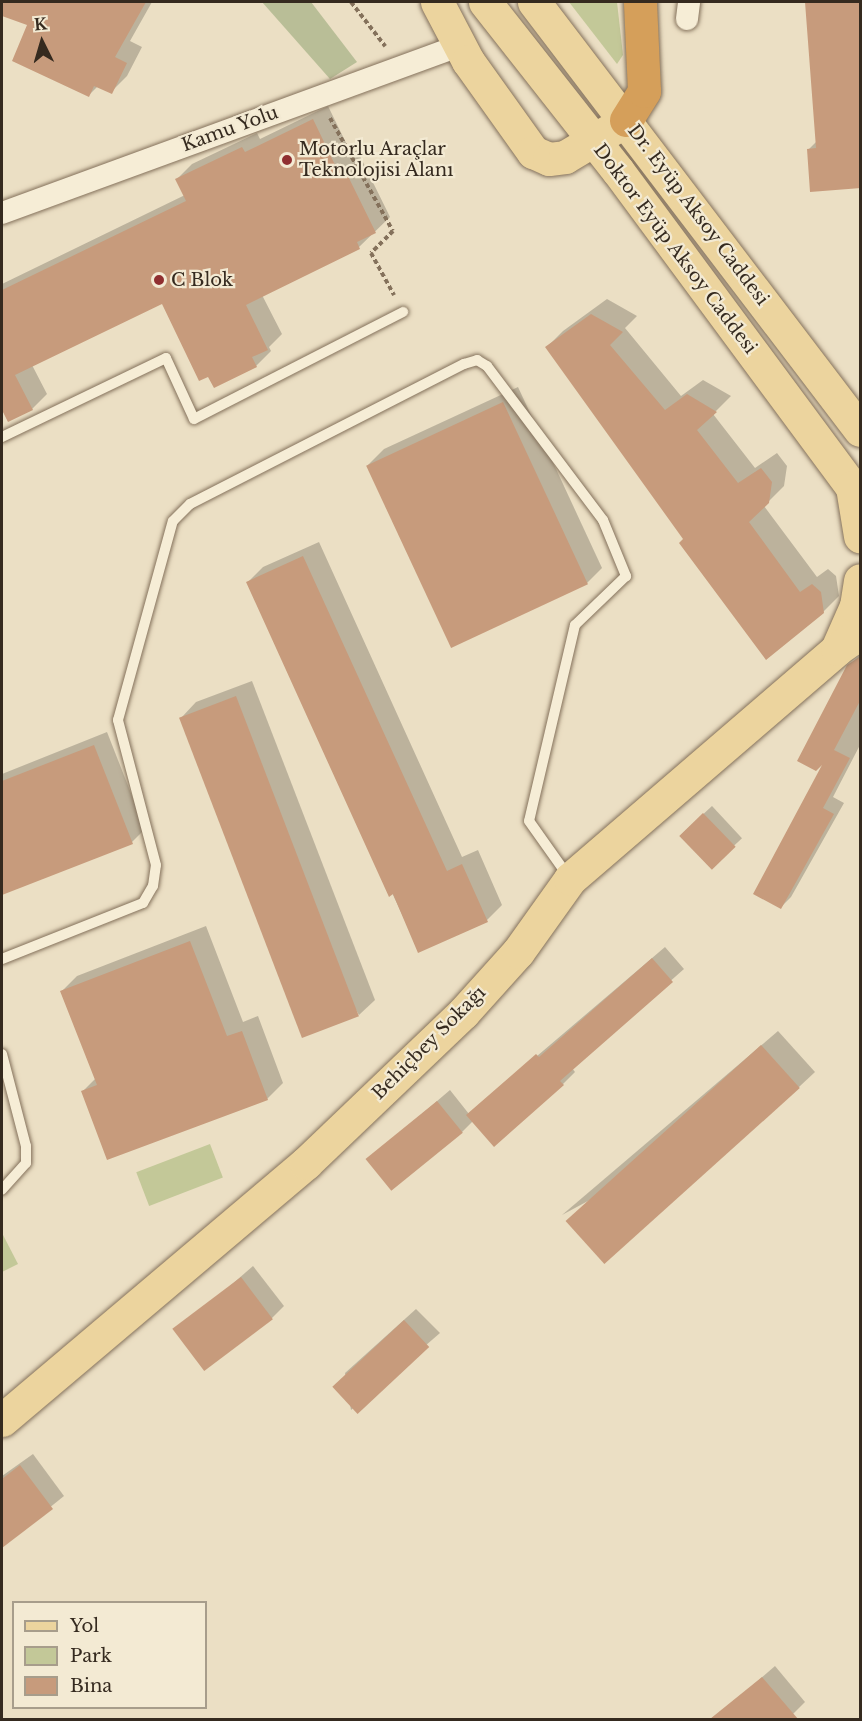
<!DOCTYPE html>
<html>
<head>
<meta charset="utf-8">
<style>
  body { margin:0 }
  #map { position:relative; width:862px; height:1721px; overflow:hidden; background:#ebdfc4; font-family:"Libre Baskerville",serif }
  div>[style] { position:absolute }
  .green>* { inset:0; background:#c3c898; transform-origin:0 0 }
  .cemetery>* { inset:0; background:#b9be97 }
  .shadow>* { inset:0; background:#0003; transform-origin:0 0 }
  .building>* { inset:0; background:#c79b7c; transform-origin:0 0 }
  .path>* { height:4px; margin-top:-2px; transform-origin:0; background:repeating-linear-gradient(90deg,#84715b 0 4.5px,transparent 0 7.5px) }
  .roads { filter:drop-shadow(0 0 2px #84715b) drop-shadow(0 0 2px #84715b) }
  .lane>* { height:10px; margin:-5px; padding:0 5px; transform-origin:5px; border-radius:5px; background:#f6edd6 }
  .street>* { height:22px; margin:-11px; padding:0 11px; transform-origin:11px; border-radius:11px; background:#f6edd6 }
  .primary>* { height:33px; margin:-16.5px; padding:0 16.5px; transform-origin:16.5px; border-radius:16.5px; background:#ecd49e }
  .highway>* { height:33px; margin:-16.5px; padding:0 16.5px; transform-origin:16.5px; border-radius:16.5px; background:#d59f5a }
  .dots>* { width:16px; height:16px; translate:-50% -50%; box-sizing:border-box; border:3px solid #f3ead3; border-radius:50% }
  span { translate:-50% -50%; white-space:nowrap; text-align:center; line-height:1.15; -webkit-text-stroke:4.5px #f3ead3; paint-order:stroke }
  .street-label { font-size:18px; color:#352a1f }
  .poi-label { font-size:18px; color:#352a1f }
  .left { translate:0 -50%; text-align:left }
  .frame { position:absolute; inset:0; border:3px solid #352a1f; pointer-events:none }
  .legend { position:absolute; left:12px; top:1601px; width:195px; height:108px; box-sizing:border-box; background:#f3ead3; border:2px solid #a79d8b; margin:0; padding:8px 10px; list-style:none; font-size:18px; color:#352a1f }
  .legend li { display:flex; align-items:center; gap:12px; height:30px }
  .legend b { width:30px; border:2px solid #a79d8b }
  .north { position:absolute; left:12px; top:12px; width:60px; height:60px; -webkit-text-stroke:4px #f3ead3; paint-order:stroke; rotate:355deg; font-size:16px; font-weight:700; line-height:24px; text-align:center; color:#352a1f }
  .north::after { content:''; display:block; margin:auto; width:21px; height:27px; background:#352a1f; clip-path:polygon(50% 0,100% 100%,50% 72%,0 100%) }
</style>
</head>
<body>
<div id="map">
  <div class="green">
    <div style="clip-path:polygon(569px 2px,617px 2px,623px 55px,617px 64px)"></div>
    <div style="left:210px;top:1144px;width:36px;height:79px;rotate:69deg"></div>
    <div style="clip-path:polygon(2px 1233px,18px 1264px,2px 1272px)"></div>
  </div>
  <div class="cemetery">
    <div style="clip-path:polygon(262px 2px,311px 2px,357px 62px,330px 79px)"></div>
  </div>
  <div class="shadow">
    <div style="clip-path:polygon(2px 2px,152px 2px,130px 41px,142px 47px,127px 76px,111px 92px,98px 86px,89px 95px,29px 24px)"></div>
    <div style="clip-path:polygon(806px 2px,860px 2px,860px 187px,808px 150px,817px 141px)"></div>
    <div style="clip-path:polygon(328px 106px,351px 153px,357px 150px,390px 217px,359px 247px,262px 295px,282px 334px,269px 347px,271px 351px,256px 366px,162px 302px,32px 365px,47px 394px,32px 409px,9px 420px,2px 406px,2px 284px,185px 195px,177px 179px,192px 164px,257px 133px,260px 139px)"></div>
    <div style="clip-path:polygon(607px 299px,637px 316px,625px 328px,681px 396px,703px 380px,731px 396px,713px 414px,755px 468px,777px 453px,787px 466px,784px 486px,764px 506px,817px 577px,828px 569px,836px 576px,839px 596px,823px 612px,685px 539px,547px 347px,563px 331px)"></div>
    <div style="clip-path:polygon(518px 387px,602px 568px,587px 583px,452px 645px,368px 465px,384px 449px)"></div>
    <div style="clip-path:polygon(319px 542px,462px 857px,478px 850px,502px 905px,487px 920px,419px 951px,248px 582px,263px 567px)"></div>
    <div style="clip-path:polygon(859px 656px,860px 745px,833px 797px,844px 803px,791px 897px,781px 907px,827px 759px,848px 667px)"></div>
    <div style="clip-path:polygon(252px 681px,375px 1000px,359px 1015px,181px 718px,196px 702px)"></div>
    <div style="clip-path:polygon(107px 732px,145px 829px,132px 842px,2px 894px,2px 774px)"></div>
    <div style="left:712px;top:806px;width:44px;height:43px;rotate:47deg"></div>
    <div style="clip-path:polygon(206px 926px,243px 1022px,258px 1016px,283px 1083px,267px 1099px,83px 1091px,96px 1078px,62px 991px,77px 976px)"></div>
    <div style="clip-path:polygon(665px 947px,684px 969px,572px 1068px,575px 1072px,563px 1084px,473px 1121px,462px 1132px,368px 1160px,450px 1090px,469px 1114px)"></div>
    <div style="clip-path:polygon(778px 1031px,815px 1072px,799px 1087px,562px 1215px)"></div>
    <div style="clip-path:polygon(253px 1266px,284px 1306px,272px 1318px,177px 1332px)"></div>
    <div style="clip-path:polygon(416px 1309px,440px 1333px,351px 1410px,345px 1373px)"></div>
    <div style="clip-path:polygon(33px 1454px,64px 1496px,2px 1546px,2px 1476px)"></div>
    <div style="clip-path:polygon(775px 1666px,805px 1702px,793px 1714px,786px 1720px,713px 1720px)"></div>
  </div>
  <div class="building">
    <div style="clip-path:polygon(2px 2px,146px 2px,115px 57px,127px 63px,112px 94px,94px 86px,89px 97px,12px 61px,27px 25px,2px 16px)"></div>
    <div style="clip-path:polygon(805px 2px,861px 2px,861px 188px,810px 192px,807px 149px,816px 148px)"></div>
    <div style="clip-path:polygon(313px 119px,336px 167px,342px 164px,376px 233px,357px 242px,360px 249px,246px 305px,268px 350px,252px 357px,257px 367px,214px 388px,208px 377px,199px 381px,162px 304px,15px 375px,33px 410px,8px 422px,2px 410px,2px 290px,186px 201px,175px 179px,242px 147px,245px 152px)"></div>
    <div style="clip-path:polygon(591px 314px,623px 332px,610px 345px,665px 410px,687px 394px,717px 412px,697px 430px,738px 483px,761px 468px,772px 482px,769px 503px,749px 522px,800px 592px,812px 584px,821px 592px,824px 613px,766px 660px,679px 543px,683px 539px,545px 347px)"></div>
    <div style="left:503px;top:402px;width:201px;height:151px;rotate:65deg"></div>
    <div style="clip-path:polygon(303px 556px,447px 871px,462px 864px,488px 922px,418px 953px,393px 894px,389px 897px,246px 582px)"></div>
    <div style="clip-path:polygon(861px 656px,861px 699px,834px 750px,850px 758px,823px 808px,834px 814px,781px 909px,753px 894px,822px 765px,816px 771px,797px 761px,847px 665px)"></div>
    <div style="left:236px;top:696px;width:343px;height:61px;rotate:69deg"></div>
    <div style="clip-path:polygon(94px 745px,133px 844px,2px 895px,2px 781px)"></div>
    <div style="left:703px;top:813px;width:47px;height:33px;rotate:46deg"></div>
    <div style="clip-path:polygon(190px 941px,227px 1036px,242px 1031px,268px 1100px,107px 1160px,81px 1091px,97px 1085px,60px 991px)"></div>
    <div style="clip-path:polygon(652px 958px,673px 982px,560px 1081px,564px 1085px,494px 1147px,466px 1115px,536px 1054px,539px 1057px)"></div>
    <div style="left:761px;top:1045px;width:58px;height:263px;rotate:48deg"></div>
    <div style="left:437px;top:1101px;width:41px;height:92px;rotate:51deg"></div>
    <div style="left:241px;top:1277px;width:53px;height:86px;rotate:53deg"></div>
    <div style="left:404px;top:1320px;width:37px;height:98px;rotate:47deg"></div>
    <div style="clip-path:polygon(20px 1465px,53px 1509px,2px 1548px,2px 1479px)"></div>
    <div style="clip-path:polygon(762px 1677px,798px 1719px,710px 1719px)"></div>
  </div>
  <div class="path">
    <div style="left:351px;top:2px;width:56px;rotate:52.3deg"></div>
    <div style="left:330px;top:118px;width:129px;rotate:60.9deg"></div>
    <div style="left:393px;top:231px;width:31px;rotate:135deg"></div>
    <div style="left:371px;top:253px;width:48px;rotate:61.3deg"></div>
  </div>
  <div class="roads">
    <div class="lane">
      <div style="left:2px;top:437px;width:182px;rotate:-25.7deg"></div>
      <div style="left:166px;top:358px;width:67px;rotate:65.3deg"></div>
      <div style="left:194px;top:419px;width:235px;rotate:-27.1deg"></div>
      <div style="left:2px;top:959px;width:152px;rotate:-21.7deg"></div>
      <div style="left:143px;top:903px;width:20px;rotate:-60deg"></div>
      <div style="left:153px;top:886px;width:21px;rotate:-82deg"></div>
      <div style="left:156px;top:865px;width:150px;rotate:-104.7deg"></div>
      <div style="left:118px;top:720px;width:206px;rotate:-74.6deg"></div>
      <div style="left:173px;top:521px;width:24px;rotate:-45deg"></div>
      <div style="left:190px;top:504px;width:308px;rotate:-27.1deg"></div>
      <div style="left:464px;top:364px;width:14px;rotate:-17deg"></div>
      <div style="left:477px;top:360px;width:12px;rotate:31deg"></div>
      <div style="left:487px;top:366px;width:193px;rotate:53deg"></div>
      <div style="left:603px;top:520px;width:61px;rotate:67.7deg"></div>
      <div style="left:626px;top:576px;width:71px;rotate:136.1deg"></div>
      <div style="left:575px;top:625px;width:201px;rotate:103.2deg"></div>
      <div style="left:529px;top:821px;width:67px;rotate:54.7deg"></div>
      <div style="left:2px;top:1054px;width:95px;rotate:75.4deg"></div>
      <div style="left:26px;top:1146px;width:17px;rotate:90deg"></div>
      <div style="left:26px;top:1163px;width:36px;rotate:132deg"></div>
    </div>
    <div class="street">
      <div style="left:687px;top:19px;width:17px;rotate:-83deg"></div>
      <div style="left:2px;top:213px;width:487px;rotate:-20.1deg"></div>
    </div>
    <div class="primary">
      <div style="left:437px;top:2px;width:67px;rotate:62.3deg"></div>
      <div style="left:468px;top:61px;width:112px;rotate:54.5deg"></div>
      <div style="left:533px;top:152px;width:17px;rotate:24deg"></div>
      <div style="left:549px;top:159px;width:16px;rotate:-7deg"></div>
      <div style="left:565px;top:157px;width:55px;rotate:-30.8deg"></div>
      <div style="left:485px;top:2px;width:215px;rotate:51.8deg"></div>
      <div style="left:618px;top:171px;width:407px;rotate:53.5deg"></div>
      <div style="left:534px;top:2px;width:538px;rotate:52.7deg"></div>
      <div style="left:852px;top:487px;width:50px;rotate:80.7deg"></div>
      <div style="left:837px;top:649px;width:47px;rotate:-66.2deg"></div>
      <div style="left:856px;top:606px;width:26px;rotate:-81deg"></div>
      <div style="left:2px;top:1420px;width:398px;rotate:-40.2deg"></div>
      <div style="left:306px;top:1163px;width:217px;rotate:-43.7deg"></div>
      <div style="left:463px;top:1013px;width:82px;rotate:-48deg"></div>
      <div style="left:518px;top:952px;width:90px;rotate:-54.5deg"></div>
      <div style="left:570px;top:879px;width:352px;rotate:-40.7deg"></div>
      <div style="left:837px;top:649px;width:28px;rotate:-35deg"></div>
    </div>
    <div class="highway">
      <div style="left:626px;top:120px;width:34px;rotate:-58deg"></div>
      <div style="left:644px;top:91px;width:89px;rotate:-92.6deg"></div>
    </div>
  </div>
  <div class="dots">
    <div style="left:287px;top:160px;background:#902f30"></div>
    <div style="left:159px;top:280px;background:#902f30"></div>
  </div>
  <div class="street-label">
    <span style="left:230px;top:129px;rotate:-20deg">Kamu Yolu</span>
    <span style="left:698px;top:215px;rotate:53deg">Dr. Eyüp Aksoy Caddesi</span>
    <span style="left:675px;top:249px;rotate:53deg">Doktor Eyüp Aksoy Caddesi</span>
    <span style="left:429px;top:1043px;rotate:-45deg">Behiçbey Sokağı</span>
  </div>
  <div class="poi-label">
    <span class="left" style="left:299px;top:160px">Motorlu Araçlar<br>Teknolojisi Alanı</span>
    <span class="left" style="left:171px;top:280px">C Blok</span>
  </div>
  <div class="frame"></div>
  <ul class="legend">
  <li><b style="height:8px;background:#ecd49e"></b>Yol</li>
  <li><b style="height:16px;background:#c3c898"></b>Park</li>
  <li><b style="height:16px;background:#c79b7c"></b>Bina</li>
  </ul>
  <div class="north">K</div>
</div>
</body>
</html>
